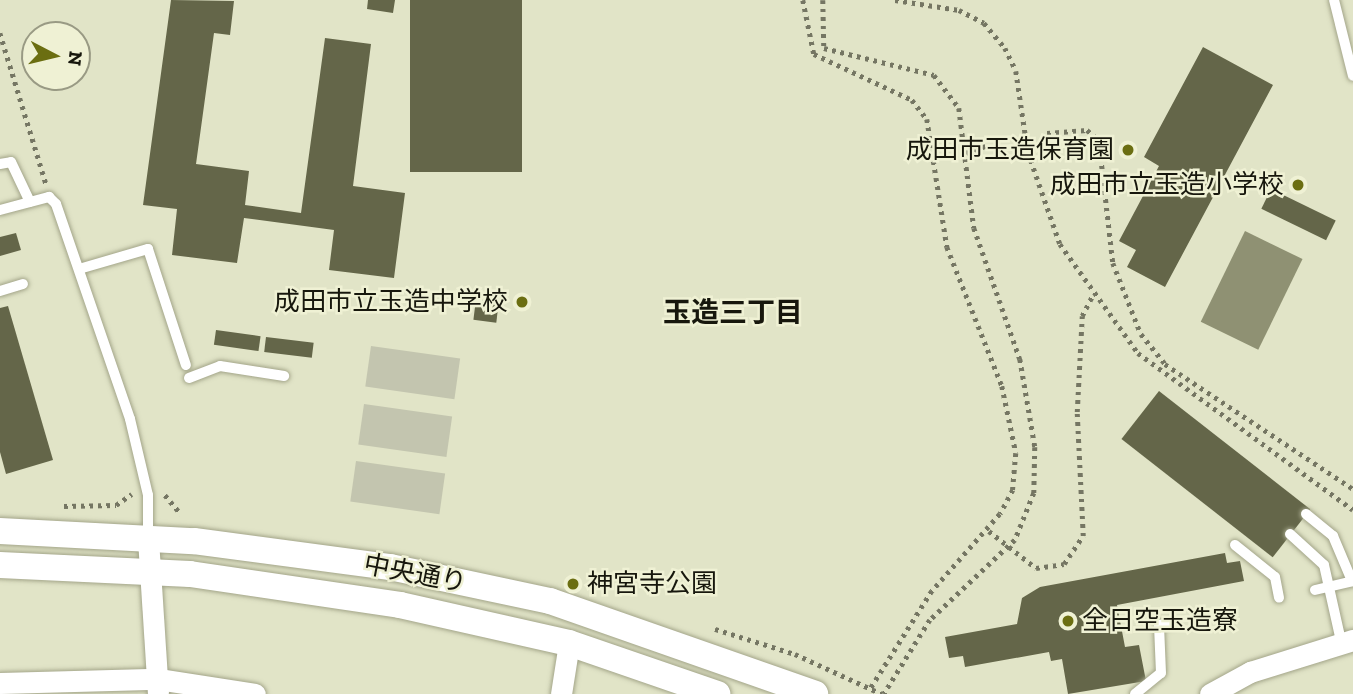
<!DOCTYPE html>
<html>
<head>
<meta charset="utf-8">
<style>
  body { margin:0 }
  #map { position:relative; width:1353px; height:694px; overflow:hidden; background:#e1e4c7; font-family:"Zilla Slab","Noto Sans JP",serif }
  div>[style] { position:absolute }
  .green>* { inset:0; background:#c3c5af; transform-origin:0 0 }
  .water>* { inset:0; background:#8f9173; transform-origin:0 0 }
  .building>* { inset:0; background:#646649; transform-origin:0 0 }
  .path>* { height:4.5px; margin-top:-2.25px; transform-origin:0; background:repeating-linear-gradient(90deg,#757663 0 3.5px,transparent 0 8.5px) }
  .roads { filter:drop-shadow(0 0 2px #a3a589) drop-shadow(0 0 2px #a3a589) }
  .service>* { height:10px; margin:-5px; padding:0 5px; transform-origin:5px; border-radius:5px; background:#fff }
  .minor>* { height:21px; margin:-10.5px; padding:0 10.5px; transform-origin:10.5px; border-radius:10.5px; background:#fff }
  .tertiary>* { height:26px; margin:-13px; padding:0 13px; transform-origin:13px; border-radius:13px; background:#fff }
  .dots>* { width:19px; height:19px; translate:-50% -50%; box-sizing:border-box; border:4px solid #eff1d4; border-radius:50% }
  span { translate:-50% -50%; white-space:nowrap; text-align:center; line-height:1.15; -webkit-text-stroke:5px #eff1d4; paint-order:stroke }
  .poi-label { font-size:26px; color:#17170d }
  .right { translate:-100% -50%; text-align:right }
  .left { translate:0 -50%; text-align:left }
  .street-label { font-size:26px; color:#17170d }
  .neighbourhood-label { font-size:28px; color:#17170d; font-weight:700 }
  .north { position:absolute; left:21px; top:21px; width:70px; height:70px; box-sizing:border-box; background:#eff1d4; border:2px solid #999a84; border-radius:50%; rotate:97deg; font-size:19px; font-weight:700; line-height:28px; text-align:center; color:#17170d }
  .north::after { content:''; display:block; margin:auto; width:24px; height:32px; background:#6b6e11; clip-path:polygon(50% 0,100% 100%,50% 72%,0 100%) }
</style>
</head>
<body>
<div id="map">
  <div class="green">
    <div style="left:371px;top:346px;width:90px;height:41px;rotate:8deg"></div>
    <div style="left:364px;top:404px;width:89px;height:41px;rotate:8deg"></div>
    <div style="left:356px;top:461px;width:90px;height:41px;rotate:8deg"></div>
  </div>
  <div class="water">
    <div style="left:1245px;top:231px;width:64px;height:101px;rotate:26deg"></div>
  </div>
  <div class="building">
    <div style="clip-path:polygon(171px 0,234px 1px,230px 35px,214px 33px,196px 164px,249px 171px,245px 205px,301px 213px,325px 38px,371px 44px,353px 186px,405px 193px,394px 278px,329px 270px,334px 230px,244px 218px,237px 263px,172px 255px,177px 209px,143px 205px)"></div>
    <div style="clip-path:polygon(368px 0,395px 0,393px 13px,367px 9px)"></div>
    <div style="left:410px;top:0;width:112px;height:172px"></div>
    <div style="clip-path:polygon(1203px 47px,1273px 85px,1165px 287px,1127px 267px,1136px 250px,1119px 241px,1159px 166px,1144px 157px)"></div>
    <div style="left:1271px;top:189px;width:72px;height:22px;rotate:26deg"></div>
    <div style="clip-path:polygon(16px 233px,21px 250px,0 256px,0 237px)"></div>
    <div style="left:476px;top:299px;width:23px;height:21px;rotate:7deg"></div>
    <div style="clip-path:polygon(8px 306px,53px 460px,6px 474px,0 452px,0 308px)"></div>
    <div style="left:216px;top:330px;width:45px;height:15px;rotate:8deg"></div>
    <div style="left:266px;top:337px;width:48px;height:15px;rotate:7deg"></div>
    <div style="left:1159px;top:391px;width:192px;height:61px;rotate:38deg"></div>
    <div style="clip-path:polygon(1225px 553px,1227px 563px,1240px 561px,1244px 581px,1117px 605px,1125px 647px,1139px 645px,1146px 681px,1068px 694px,1062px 659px,1051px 661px,1049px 652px,965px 667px,963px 656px,949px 658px,945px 637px,1017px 624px,1022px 598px,1040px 587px)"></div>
  </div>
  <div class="path">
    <div style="left:803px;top:0;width:55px;rotate:78.5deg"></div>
    <div style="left:814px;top:54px;width:108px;rotate:25.1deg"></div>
    <div style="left:912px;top:100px;width:24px;rotate:52deg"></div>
    <div style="left:927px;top:119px;width:130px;rotate:81.1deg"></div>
    <div style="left:947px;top:247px;width:149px;rotate:68.4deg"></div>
    <div style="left:1002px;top:386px;width:68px;rotate:78.2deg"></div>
    <div style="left:1016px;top:453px;width:37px;rotate:95deg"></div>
    <div style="left:1013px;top:490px;width:27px;rotate:118deg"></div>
    <div style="left:1000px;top:514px;width:103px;rotate:131.4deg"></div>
    <div style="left:932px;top:591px;width:115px;rotate:122.2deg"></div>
    <div style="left:823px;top:0;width:48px;rotate:88.8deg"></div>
    <div style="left:824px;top:48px;width:113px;rotate:13.8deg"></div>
    <div style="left:934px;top:75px;width:41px;rotate:52.9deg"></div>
    <div style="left:959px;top:108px;width:121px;rotate:82.9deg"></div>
    <div style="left:974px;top:228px;width:139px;rotate:70.7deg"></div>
    <div style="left:1020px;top:359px;width:89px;rotate:80.3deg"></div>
    <div style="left:1035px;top:447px;width:46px;rotate:91.2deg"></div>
    <div style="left:1034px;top:493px;width:51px;rotate:112deg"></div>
    <div style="left:1015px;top:540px;width:117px;rotate:136.7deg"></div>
    <div style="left:930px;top:620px;width:87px;rotate:121.9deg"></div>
    <div style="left:895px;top:0;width:65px;rotate:8.9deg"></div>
    <div style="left:959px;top:10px;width:28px;rotate:27deg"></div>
    <div style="left:984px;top:23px;width:33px;rotate:50deg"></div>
    <div style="left:1005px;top:48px;width:25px;rotate:64deg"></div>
    <div style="left:1016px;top:71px;width:82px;rotate:81.6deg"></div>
    <div style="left:1028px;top:152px;width:97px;rotate:70.8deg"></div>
    <div style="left:1060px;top:244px;width:134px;rotate:54.4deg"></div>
    <div style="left:1138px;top:353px;width:266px;rotate:36.1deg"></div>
    <div style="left:0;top:33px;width:157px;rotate:73deg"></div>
    <div style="left:1047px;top:133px;width:40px;rotate:-4.3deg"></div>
    <div style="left:1087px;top:130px;width:16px;rotate:40deg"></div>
    <div style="left:1099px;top:140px;width:124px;rotate:83.5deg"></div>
    <div style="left:1113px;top:263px;width:76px;rotate:68.5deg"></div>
    <div style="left:1141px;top:334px;width:38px;rotate:51deg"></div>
    <div style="left:1165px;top:364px;width:226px;rotate:33.6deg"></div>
    <div style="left:966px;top:153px;width:23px;rotate:-20deg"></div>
    <div style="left:165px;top:495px;width:25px;rotate:50deg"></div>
    <div style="left:64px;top:506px;width:52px;rotate:-1.1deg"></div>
    <div style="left:116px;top:505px;width:19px;rotate:-35deg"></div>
    <div style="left:989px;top:531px;width:60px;rotate:38.2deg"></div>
    <div style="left:1036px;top:568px;width:28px;rotate:-8deg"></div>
    <div style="left:1064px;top:564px;width:34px;rotate:-56deg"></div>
    <div style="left:1083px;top:536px;width:124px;rotate:-92.8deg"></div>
    <div style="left:1077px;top:412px;width:96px;rotate:-87deg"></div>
    <div style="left:1082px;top:316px;width:22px;rotate:-63deg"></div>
    <div style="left:715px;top:629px;width:84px;rotate:17.4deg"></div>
    <div style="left:795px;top:654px;width:96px;rotate:24.7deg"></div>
  </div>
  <div class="roads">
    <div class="service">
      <div style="left:1334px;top:0;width:78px;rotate:76deg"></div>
      <div style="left:0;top:164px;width:11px;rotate:-10deg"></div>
      <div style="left:11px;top:162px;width:44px;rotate:64.6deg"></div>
      <div style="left:0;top:210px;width:51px;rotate:-14.9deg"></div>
      <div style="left:49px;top:197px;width:10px;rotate:45deg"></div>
      <div style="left:56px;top:204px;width:227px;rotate:71deg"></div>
      <div style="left:130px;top:419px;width:78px;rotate:76.7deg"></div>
      <div style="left:148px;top:495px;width:44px;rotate:90deg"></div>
      <div style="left:79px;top:269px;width:72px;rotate:-16.2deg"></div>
      <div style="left:148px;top:249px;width:122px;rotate:71.9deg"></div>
      <div style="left:0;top:291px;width:24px;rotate:-17deg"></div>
      <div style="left:189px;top:378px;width:33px;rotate:-21deg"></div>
      <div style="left:220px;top:366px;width:65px;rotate:8.9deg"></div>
      <div style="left:1306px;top:514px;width:35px;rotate:39deg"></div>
      <div style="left:1333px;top:536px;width:49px;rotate:67.1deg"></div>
      <div style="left:1290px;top:534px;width:46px;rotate:42.4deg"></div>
      <div style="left:1324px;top:565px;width:78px;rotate:77.4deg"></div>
      <div style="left:1235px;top:545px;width:51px;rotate:38.7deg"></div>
      <div style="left:1275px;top:577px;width:21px;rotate:79deg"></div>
      <div style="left:1315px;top:590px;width:39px;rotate:-13deg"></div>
      <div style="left:1135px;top:694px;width:33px;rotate:-39deg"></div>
      <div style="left:1161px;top:673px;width:48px;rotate:-92.4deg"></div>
      <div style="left:1159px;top:625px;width:13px;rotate:-9deg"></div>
    </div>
    <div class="minor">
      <div style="left:148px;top:539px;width:154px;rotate:86.3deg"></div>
      <div style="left:0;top:683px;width:158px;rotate:-1.5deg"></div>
      <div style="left:158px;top:679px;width:98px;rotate:8.8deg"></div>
      <div style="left:561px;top:694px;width:52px;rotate:-81.1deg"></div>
      <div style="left:1210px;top:694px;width:46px;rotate:-28.8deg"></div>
      <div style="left:1250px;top:672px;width:108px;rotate:-17.3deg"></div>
    </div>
    <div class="tertiary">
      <div style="left:0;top:531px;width:194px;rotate:3deg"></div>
      <div style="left:194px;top:541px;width:198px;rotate:7.6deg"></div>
      <div style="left:390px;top:567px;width:164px;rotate:12deg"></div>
      <div style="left:550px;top:601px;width:281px;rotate:19.3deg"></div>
      <div style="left:0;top:565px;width:190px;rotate:2.7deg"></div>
      <div style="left:190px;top:574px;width:212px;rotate:8.4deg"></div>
      <div style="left:400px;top:605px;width:173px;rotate:12.7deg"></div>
      <div style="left:569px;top:643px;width:157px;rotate:19deg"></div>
    </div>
  </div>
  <div class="dots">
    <div style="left:1128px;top:150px;background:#6b6e11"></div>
    <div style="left:1298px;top:185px;background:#6b6e11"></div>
    <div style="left:522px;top:302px;background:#6b6e11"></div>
    <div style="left:573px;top:584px;background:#6b6e11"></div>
    <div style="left:1068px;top:621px;background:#6b6e11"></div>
  </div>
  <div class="poi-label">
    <span class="right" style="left:1114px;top:150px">成田市玉造保育園</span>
    <span class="right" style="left:1284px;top:185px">成田市立玉造小学校</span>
    <span class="right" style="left:508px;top:302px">成田市立玉造中学校</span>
    <span class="left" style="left:587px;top:584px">神宮寺公園</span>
    <span class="left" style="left:1082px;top:621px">全日空玉造寮</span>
  </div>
  <div class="street-label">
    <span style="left:415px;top:574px;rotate:11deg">中央通り</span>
  </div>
  <div class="neighbourhood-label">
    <span style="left:733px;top:313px">玉造三丁目</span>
  </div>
  <div class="north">N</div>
</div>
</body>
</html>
